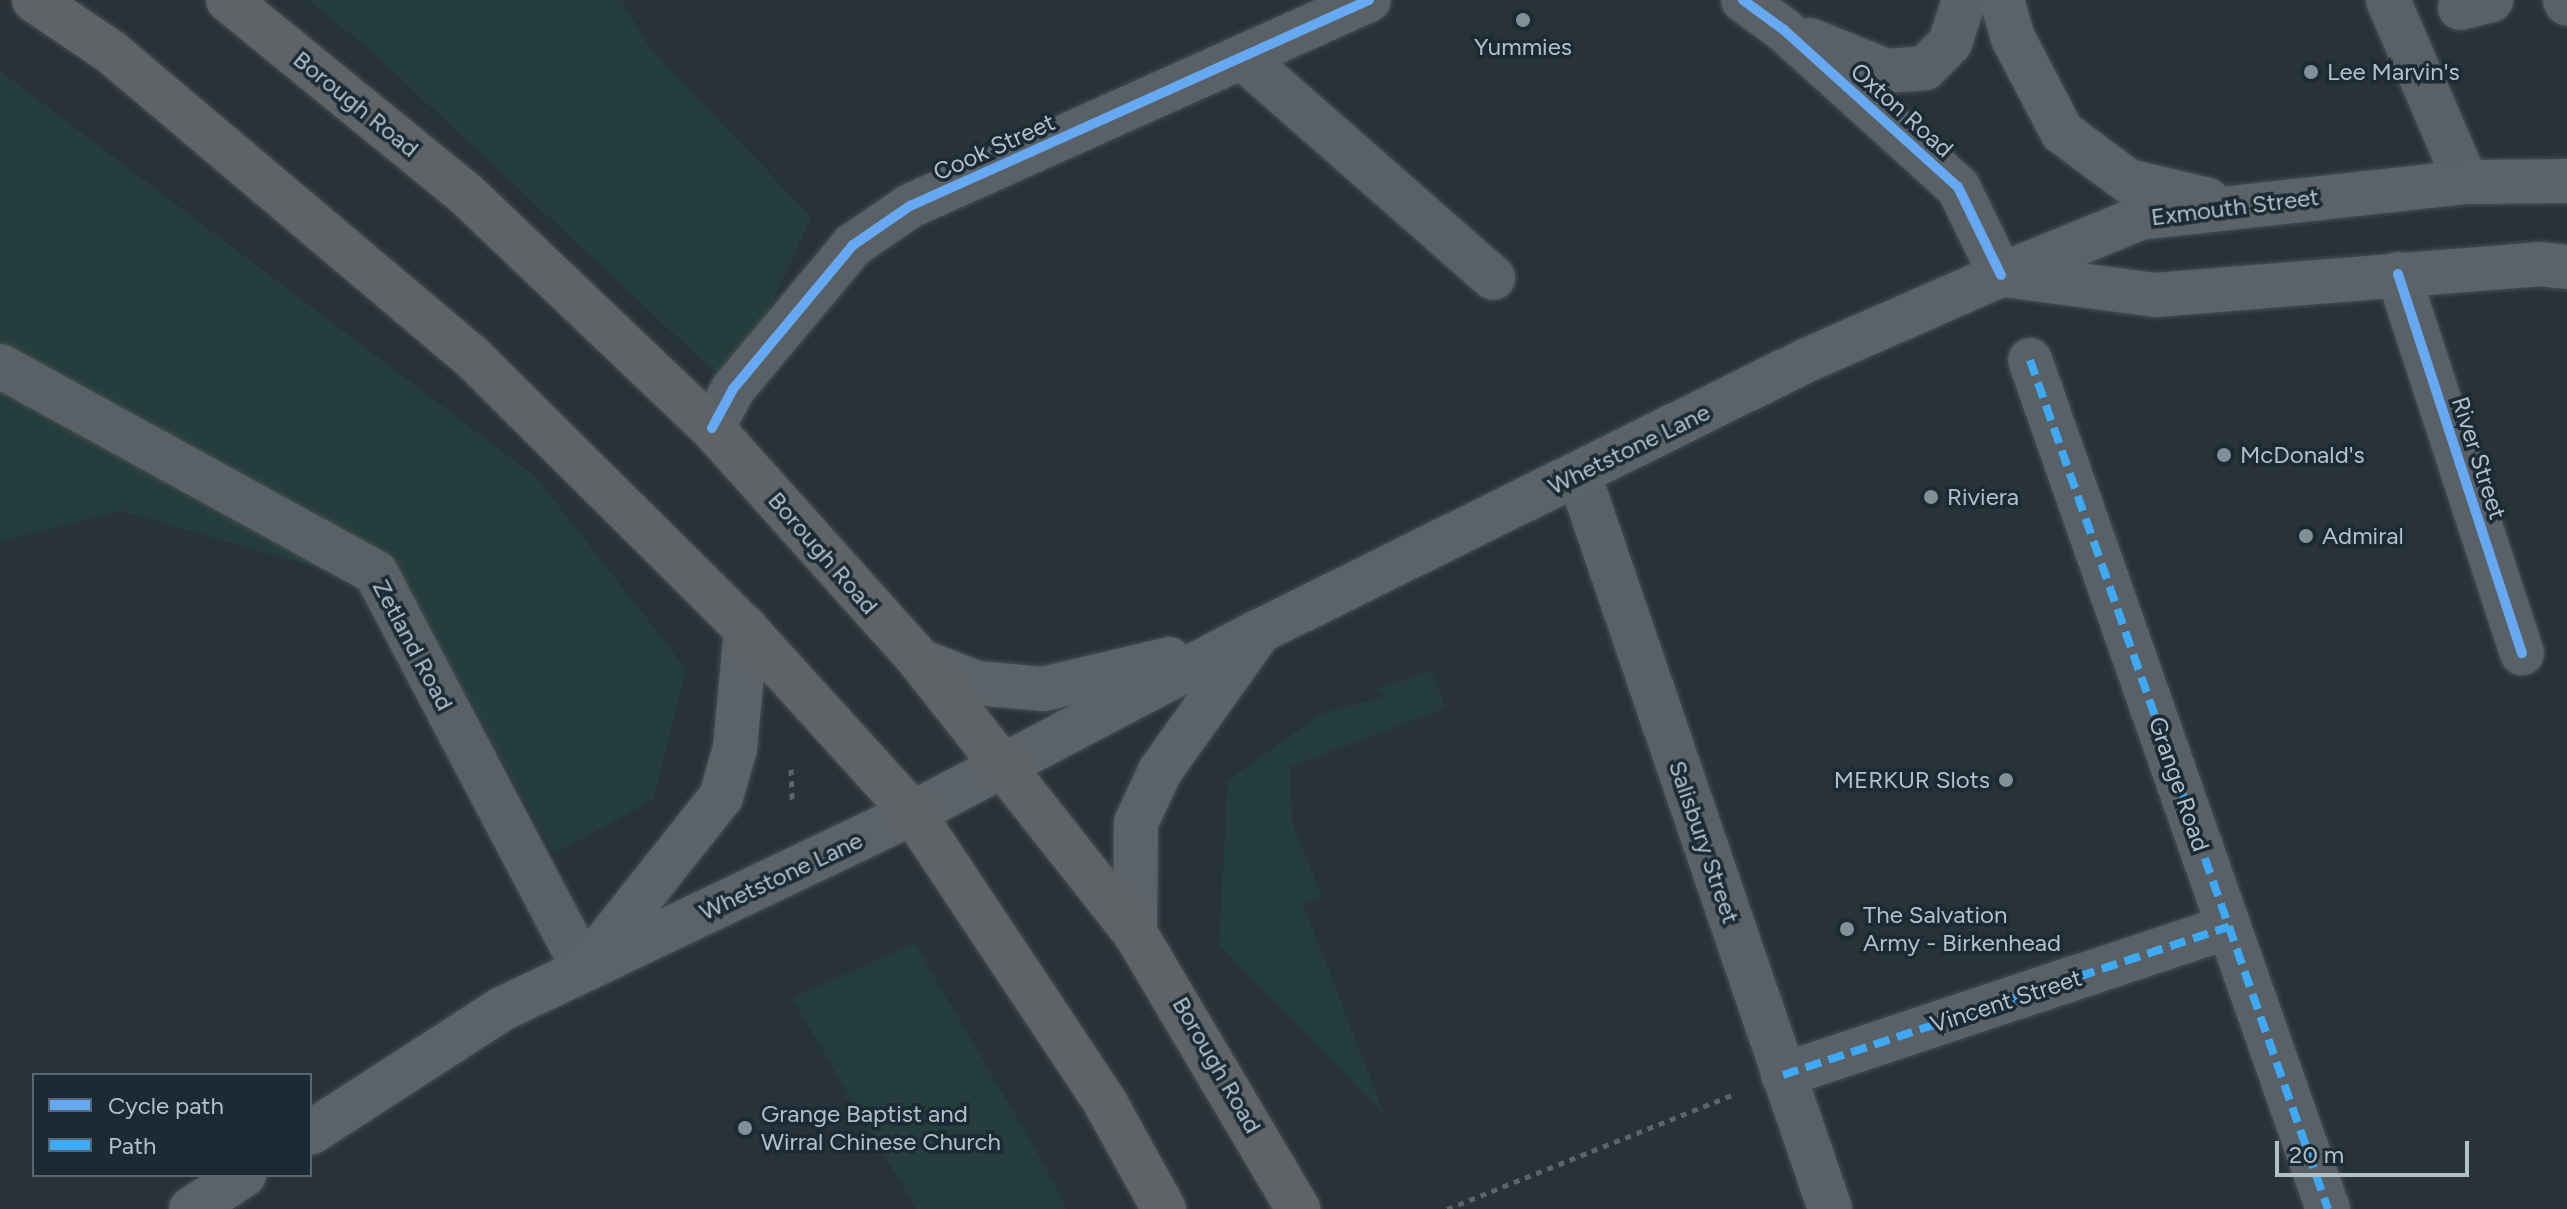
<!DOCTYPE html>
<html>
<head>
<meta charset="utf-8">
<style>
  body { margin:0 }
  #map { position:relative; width:2567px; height:1209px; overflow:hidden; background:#283339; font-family:Figtree,sans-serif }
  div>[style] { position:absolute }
  .green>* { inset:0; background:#253e3d }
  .path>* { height:5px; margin-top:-2.5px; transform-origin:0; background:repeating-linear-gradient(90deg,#5c6468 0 6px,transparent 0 12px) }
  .roads { filter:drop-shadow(0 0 2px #474e53) drop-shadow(0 0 2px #474e53) }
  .minor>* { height:44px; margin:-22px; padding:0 22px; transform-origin:22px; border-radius:22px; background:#596166 }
  .major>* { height:44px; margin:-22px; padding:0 22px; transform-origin:22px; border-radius:22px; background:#5b6368 }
  .highway>* { height:44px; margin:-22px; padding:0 22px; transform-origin:22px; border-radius:22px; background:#5f6366 }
  .quiet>* { height:8px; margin-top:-4px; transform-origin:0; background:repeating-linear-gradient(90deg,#3fa9f5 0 16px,transparent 0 24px) }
  .cycleway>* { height:10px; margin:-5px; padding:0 5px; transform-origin:5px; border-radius:5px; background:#66a8f1 }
  .dots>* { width:22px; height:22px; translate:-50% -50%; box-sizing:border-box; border:4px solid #1b2a34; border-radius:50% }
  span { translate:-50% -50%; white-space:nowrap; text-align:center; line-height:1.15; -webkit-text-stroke:7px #1b2a34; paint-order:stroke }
  .poi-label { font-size:24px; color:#b2c0ca }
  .left { translate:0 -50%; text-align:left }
  .right { translate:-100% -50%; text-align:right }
  .street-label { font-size:24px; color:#b2c0ca }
  .legend { position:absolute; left:32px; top:1073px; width:280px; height:104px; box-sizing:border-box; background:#1b2a34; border:2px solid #576670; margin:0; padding:10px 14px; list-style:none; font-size:24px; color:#b2c0ca }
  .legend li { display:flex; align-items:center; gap:16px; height:40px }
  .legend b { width:40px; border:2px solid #576670 }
  .scale { position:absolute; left:2275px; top:1141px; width:194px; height:36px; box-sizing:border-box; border:4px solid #b2c0ca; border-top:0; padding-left:10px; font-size:24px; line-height:28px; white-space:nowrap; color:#b2c0ca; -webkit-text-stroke:6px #1b2a34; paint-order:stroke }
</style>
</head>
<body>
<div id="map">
  <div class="green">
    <div style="clip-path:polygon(308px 0,622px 0,648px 46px,811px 217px,733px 389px,369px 49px)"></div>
    <div style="clip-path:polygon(0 71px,536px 477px,686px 669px,654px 799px,554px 854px,413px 596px,122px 511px,0 542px)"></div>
    <div style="clip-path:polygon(1431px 671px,1446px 708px,1290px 767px,1292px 824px,1322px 896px,1303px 904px,1384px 1114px,1219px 945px,1228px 780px,1321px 714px,1383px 697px,1377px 689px)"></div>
    <div style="clip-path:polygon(915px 943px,1054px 1182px,1066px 1209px,916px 1209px,792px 998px)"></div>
  </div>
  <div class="path">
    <div style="left:791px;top:769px;width:31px;rotate:88deg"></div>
    <div style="left:1447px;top:1209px;width:309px;rotate:-21.8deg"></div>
  </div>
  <div class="roads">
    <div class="minor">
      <div style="left:1743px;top:0;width:51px;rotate:36.2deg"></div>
      <div style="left:1784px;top:30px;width:234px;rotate:42.1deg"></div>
      <div style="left:1958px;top:187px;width:98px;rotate:64deg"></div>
      <div style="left:2388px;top:0;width:198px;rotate:66.8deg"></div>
      <div style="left:2565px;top:0;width:4px;rotate:63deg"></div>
      <div style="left:2460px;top:8px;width:32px;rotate:-14deg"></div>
      <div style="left:1810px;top:40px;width:82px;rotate:22.2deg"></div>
      <div style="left:1886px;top:71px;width:39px;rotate:-4deg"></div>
      <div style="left:1925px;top:68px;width:35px;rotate:-45deg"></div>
      <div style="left:1950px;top:43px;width:45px;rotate:-72deg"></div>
      <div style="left:1243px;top:58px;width:333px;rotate:41.3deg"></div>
      <div style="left:2398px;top:274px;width:399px;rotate:71.9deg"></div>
      <div style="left:2030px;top:360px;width:900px;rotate:70.66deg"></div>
      <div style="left:0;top:366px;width:429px;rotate:28.8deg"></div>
      <div style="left:376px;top:573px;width:448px;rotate:62.3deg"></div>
      <div style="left:712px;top:428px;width:44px;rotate:-61.7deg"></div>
      <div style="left:733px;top:389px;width:187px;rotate:-50.2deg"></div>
      <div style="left:853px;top:245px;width:69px;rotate:-34.4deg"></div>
      <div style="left:910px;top:206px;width:503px;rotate:-24.17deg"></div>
      <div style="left:1579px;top:475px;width:776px;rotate:71.12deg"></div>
      <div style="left:1783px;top:1075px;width:470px;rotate:-18.4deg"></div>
    </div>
    <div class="major">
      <div style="left:2002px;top:0;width:40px;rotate:74deg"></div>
      <div style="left:2013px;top:38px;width:106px;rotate:62.5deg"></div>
      <div style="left:2062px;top:132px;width:82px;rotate:36.6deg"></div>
      <div style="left:2128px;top:181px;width:82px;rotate:13.4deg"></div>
      <div style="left:2004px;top:275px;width:153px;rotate:7.5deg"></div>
      <div style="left:2156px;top:295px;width:384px;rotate:-4.6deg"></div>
      <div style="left:2539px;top:264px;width:28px;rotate:6deg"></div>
      <div style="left:920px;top:661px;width:61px;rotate:21.1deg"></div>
      <div style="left:977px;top:683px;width:66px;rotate:5.2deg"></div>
      <div style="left:1043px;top:689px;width:130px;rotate:-13.3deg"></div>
      <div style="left:1135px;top:933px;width:110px;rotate:-89.5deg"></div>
      <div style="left:1136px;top:823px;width:57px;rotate:-65.2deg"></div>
      <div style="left:1160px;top:771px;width:162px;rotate:-54.5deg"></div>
      <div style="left:590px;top:962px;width:211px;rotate:-51.6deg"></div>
      <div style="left:721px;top:797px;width:51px;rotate:-74.1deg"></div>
      <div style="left:735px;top:748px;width:120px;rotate:-84.7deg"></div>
      <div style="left:310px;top:1133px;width:229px;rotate:-32.9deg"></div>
      <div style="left:502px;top:1009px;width:455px;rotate:-25.5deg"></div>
      <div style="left:913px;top:813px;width:392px;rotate:-27.7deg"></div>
      <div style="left:1260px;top:631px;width:610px;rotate:-26.36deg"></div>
      <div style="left:1807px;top:360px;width:212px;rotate:-23.7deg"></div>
      <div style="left:2001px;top:275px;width:150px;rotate:-22.3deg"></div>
      <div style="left:2140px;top:218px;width:328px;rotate:-6.3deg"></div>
      <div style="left:2466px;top:182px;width:101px;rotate:-0.6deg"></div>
      <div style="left:191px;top:1209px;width:63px;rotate:-32.7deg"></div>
    </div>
    <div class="highway">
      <div style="left:34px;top:0;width:93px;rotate:34deg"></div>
      <div style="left:111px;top:52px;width:470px;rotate:40.2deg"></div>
      <div style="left:470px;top:355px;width:389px;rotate:44.8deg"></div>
      <div style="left:746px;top:629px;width:248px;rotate:47.8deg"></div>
      <div style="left:913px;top:813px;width:349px;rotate:56.4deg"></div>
      <div style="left:1106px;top:1104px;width:120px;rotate:61.1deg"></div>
      <div style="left:228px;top:0;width:308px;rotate:39.2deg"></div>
      <div style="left:467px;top:195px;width:338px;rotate:43.6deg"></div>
      <div style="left:712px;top:428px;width:312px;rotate:48.2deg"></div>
      <div style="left:920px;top:661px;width:347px;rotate:51.7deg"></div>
      <div style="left:1135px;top:933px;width:321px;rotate:59.4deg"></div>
    </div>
  </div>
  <div class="quiet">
    <div style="left:2030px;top:360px;width:900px;rotate:70.66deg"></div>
    <div style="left:1783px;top:1075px;width:470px;rotate:-18.4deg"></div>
  </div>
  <div class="cycleway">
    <div style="left:1743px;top:0;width:51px;rotate:36.2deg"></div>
    <div style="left:1784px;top:30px;width:234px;rotate:42.1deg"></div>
    <div style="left:1958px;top:187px;width:98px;rotate:64deg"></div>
    <div style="left:2398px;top:274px;width:399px;rotate:71.9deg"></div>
    <div style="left:712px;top:428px;width:44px;rotate:-61.7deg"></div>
    <div style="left:733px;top:389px;width:187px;rotate:-50.2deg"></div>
    <div style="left:853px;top:245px;width:69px;rotate:-34.4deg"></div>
    <div style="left:910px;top:206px;width:503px;rotate:-24.17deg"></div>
  </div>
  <div class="dots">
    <div style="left:1523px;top:20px;background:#828f97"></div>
    <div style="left:2311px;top:72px;background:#828f97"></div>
    <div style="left:2224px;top:455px;background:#828f97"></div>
    <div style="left:1931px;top:497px;background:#828f97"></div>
    <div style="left:2306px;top:536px;background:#828f97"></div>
    <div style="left:2006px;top:780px;background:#828f97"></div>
    <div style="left:1847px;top:929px;background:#828f97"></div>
    <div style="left:745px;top:1128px;background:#828f97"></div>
  </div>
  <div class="poi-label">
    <span style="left:1523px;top:47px">Yummies</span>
    <span class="left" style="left:2327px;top:72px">Lee Marvin's</span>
    <span class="left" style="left:2240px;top:455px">McDonald's</span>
    <span class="left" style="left:1947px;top:497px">Riviera</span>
    <span class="left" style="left:2322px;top:536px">Admiral</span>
    <span class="right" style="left:1990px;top:780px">MERKUR Slots</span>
    <span class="left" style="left:1863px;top:929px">The Salvation<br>Army - Birkenhead</span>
    <span class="left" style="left:761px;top:1128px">Grange Baptist and<br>Wirral Chinese Church</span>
  </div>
  <div class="street-label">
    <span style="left:356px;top:104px;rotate:39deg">Borough Road</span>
    <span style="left:1902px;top:110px;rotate:42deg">Oxton Road</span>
    <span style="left:994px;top:147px;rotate:-24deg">Cook Street</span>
    <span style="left:2235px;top:207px;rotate:-7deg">Exmouth Street</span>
    <span style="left:1629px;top:449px;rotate:-26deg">Whetstone Lane</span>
    <span style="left:2479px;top:458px;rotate:72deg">River Street</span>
    <span style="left:823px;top:553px;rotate:49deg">Borough Road</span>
    <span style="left:413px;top:645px;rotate:62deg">Zetland Road</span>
    <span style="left:2179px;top:784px;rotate:71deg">Grange Road</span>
    <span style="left:1704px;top:842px;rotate:71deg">Salisbury Street</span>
    <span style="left:781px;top:876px;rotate:-25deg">Whetstone Lane</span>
    <span style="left:2006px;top:1001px;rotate:-18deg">Vincent Street</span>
    <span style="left:1217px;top:1065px;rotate:60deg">Borough Road</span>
  </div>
  <ul class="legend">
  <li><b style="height:10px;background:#66a8f1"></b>Cycle path</li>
  <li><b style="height:10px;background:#3fa9f5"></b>Path</li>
  </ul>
  <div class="scale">20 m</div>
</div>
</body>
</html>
